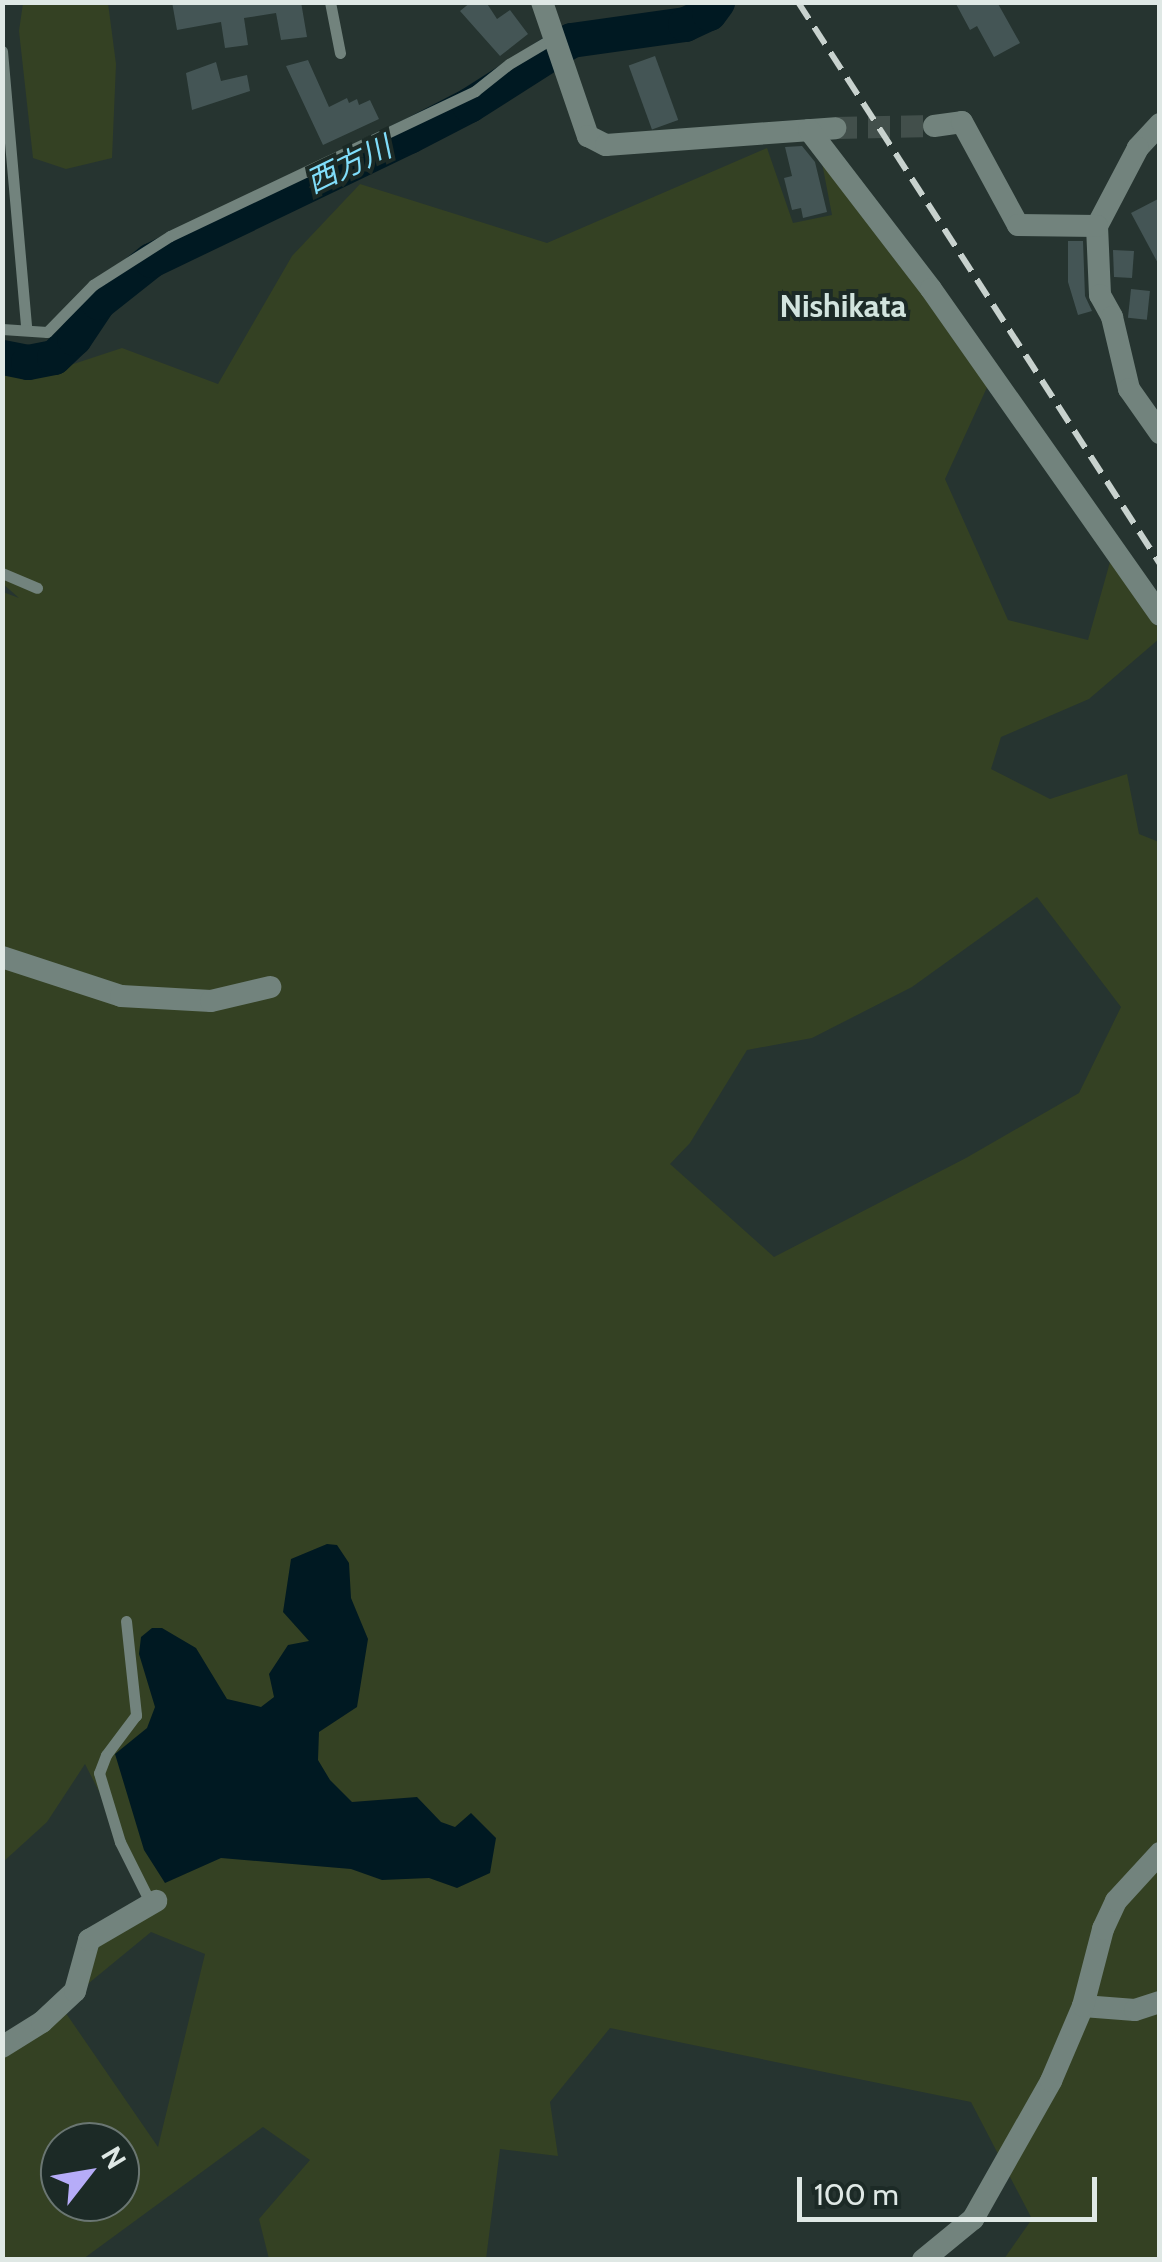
<!DOCTYPE html>
<html>
<head>
<meta charset="utf-8">
<style>
  body { margin:0 }
  #map { position:relative; width:1162px; height:2262px; overflow:hidden; background:#263430; font-family:Cabin,"Noto Sans JP",sans-serif }
  div>[style] { position:absolute }
  .green>* { inset:0; background:#344123 }
  .water>* { inset:0; background:#001922 }
  .river>* { height:35px; margin:-17.5px; padding:0 17.5px; transform-origin:17.5px; border-radius:17.5px; background:#001922 }
  .building>* { inset:0; background:#455; transform-origin:0 0 }
  .minor-tunnel>* { height:22px; margin-top:-11px; transform-origin:0; background:repeating-linear-gradient(90deg,#424f4b 0 22px,transparent 0 33px) }
  .service>* { height:11px; margin:-5.5px; padding:0 5.5px; transform-origin:5.5px; border-radius:5.5px; background:#72837d }
  .minor>* { height:22px; margin:-11px; padding:0 11px; transform-origin:11px; border-radius:11px; background:#72837d }
  .rail>* { height:6px; margin-top:-3px; transform-origin:0; background:repeating-linear-gradient(90deg,#c8d2ce 0 20px,transparent 0 30px) }
  span { translate:-50% -50%; white-space:nowrap; text-align:center; line-height:1.15; -webkit-text-stroke:8px #1c2a26; paint-order:stroke }
  .water-label { font-size:30px; color:#80ddfa; font-style:italic }
  .quarter-label { font-size:32px; color:#d2e4de; font-weight:700 }
  .frame { position:absolute; inset:0; border:5px solid #dfe8e5; pointer-events:none }
  .north { position:absolute; left:40px; top:2122px; width:100px; height:100px; box-sizing:border-box; background:#1c2a26; border:2px solid #6a7672; border-radius:50%; rotate:59deg; font-size:28px; font-weight:700; line-height:40px; text-align:center; color:#dfe8e5 }
  .north::after { content:''; display:block; margin:auto; width:35px; height:45px; background:#b6acf8; clip-path:polygon(50% 0,100% 100%,50% 72%,0 100%) }
  .scale { position:absolute; left:797px; top:2177px; width:300px; height:45px; box-sizing:border-box; border:5px solid #dfe8e5; border-top:0; padding-left:12px; font-size:30px; line-height:35px; white-space:nowrap; color:#dfe8e5; -webkit-text-stroke:8px #1c2a26; paint-order:stroke }
</style>
</head>
<body>
<div id="map">
  <div class="green">
    <div style="clip-path:polygon(23px 3px,108px 3px,116px 64px,112px 158px,66px 169px,33px 158px,19px 31px)"></div>
    <div style="clip-path:polygon(evenodd,818px 142px,989px 383px,945px 479px,1008px 620px,1088px 640px,1110px 562px,1159px 629px,1159px 639px,1089px 699px,1001px 737px,991px 769px,1050px 799px,1127px 774px,1139px 834px,1159px 842px,1159px 2259px,1004px 2259px,1032px 2219px,971px 2102px,610px 2028px,550px 2102px,558px 2156px,500px 2149px,486px 2259px,269px 2259px,259px 2219px,310px 2160px,263px 2127px,83px 2259px,3px 2259px,3px 2046px,61px 2006px,86px 1945px,155px 1901px,85px 1764px,47px 1822px,3px 1862px,3px 592px,19px 598px,3px 584px,3px 375px,40px 375px,122px 348px,218px 384px,292px 256px,360px 184px,547px 243px,767px 148px,793px 223px,832px 215px,818px 142px,1037px 897px,1121px 1007px,1079px 1093px,966px 1158px,774px 1257px,670px 1164px,690px 1143px,747px 1050px,812px 1038px,912px 987px,1037px 897px,818px 142px,151px 1932px,205px 1954px,158px 2147px,61px 2006px,151px 1932px,818px 142px,60px 2142px,120px 2142px,120px 2202px,60px 2202px,60px 2142px)"></div>
  </div>
  <div class="water">
    <div style="clip-path:polygon(327px 1544px,337px 1545px,349px 1563px,351px 1598px,368px 1639px,357px 1707px,319px 1732px,318px 1760px,330px 1780px,352px 1802px,417px 1797px,441px 1822px,455px 1827px,471px 1813px,496px 1838px,490px 1873px,457px 1888px,429px 1878px,382px 1880px,351px 1869px,221px 1858px,165px 1883px,144px 1850px,115px 1754px,147px 1728px,155px 1707px,139px 1654px,141px 1637px,152px 1628px,162px 1628px,196px 1648px,227px 1699px,261px 1707px,274px 1697px,269px 1674px,288px 1645px,309px 1641px,283px 1612px,291px 1559px)"></div>
  </div>
  <div class="river">
    <div style="left:2px;top:357px;width:26px;rotate:11deg"></div>
    <div style="left:28px;top:362px;width:26px;rotate:-11deg"></div>
    <div style="left:54px;top:357px;width:28px;rotate:-44deg"></div>
    <div style="left:74px;top:338px;width:43px;rotate:-56.3deg"></div>
    <div style="left:98px;top:302px;width:68px;rotate:-38.4deg"></div>
    <div style="left:151px;top:260px;width:286px;rotate:-25.7deg"></div>
    <div style="left:409px;top:136px;width:68px;rotate:-27.3deg"></div>
    <div style="left:469px;top:105px;width:121px;rotate:-32.5deg"></div>
    <div style="left:571px;top:40px;width:115px;rotate:-8deg"></div>
    <div style="left:685px;top:24px;width:26px;rotate:-25deg"></div>
    <div style="left:709px;top:13px;width:14px;rotate:-54deg"></div>
  </div>
  <div class="building">
    <div style="clip-path:polygon(172px 2px,301px 2px,307px 37px,281px 40px,276px 13px,244px 18px,248px 45px,225px 48px,221px 22px,177px 30px)"></div>
    <div style="clip-path:polygon(471px 2px,486px 2px,497px 19px,510px 10px,528px 34px,500px 56px,460px 11px)"></div>
    <div style="clip-path:polygon(955px 2px,997px 2px,1020px 43px,994px 57px,977px 26px,970px 30px)"></div>
    <div style="left:655px;top:56px;width:68px;height:28px;rotate:70deg"></div>
    <div style="clip-path:polygon(308px 60px,329px 107px,347px 98px,349px 103px,357px 99px,359px 105px,370px 100px,379px 119px,323px 145px,286px 66px)"></div>
    <div style="clip-path:polygon(216px 62px,221px 81px,247px 75px,250px 91px,192px 110px,186px 73px)"></div>
    <div style="clip-path:polygon(802px 146px,815px 162px,827px 212px,803px 218px,801px 208px,792px 210px,784px 178px,792px 176px,785px 147px)"></div>
    <div style="clip-path:polygon(1160px 198px,1160px 267px,1131px 213px)"></div>
    <div style="clip-path:polygon(1068px 241px,1083px 241px,1085px 296px,1092px 311px,1078px 315px,1068px 282px)"></div>
    <div style="clip-path:polygon(1113px 250px,1134px 251px,1132px 278px,1114px 277px)"></div>
    <div style="left:1131px;top:289px;width:19px;height:29px;rotate:6deg"></div>
  </div>
  <div class="minor-tunnel">
    <div style="left:835px;top:128px;width:99px;rotate:-1.2deg"></div>
  </div>
  <div class="service">
    <div style="left:330px;top:2px;width:52px;rotate:78.9deg"></div>
    <div style="left:2px;top:51px;width:278px;rotate:85deg"></div>
    <div style="left:2px;top:329px;width:45px;rotate:3.8deg"></div>
    <div style="left:47px;top:332px;width:66px;rotate:-45.6deg"></div>
    <div style="left:93px;top:285px;width:91px;rotate:-32.5deg"></div>
    <div style="left:170px;top:236px;width:338px;rotate:-25.4deg"></div>
    <div style="left:475px;top:91px;width:43px;rotate:-38.5deg"></div>
    <div style="left:509px;top:64px;width:51px;rotate:-30.6deg"></div>
    <div style="left:2px;top:573px;width:38px;rotate:23deg"></div>
    <div style="left:126px;top:1621px;width:95px;rotate:83.9deg"></div>
    <div style="left:136px;top:1715px;width:50px;rotate:126.9deg"></div>
    <div style="left:106px;top:1755px;width:19px;rotate:111deg"></div>
    <div style="left:99px;top:1773px;width:72px;rotate:73.1deg"></div>
    <div style="left:120px;top:1842px;width:69px;rotate:63.4deg"></div>
  </div>
  <div class="minor">
    <div style="left:542px;top:2px;width:142px;rotate:71.1deg"></div>
    <div style="left:588px;top:136px;width:20px;rotate:27deg"></div>
    <div style="left:606px;top:145px;width:230px;rotate:-4.2deg"></div>
    <div style="left:1160px;top:124px;width:33px;rotate:133deg"></div>
    <div style="left:1138px;top:148px;width:88px;rotate:117.7deg"></div>
    <div style="left:1097px;top:226px;width:69px;rotate:87.5deg"></div>
    <div style="left:1100px;top:295px;width:25px;rotate:61deg"></div>
    <div style="left:1112px;top:317px;width:74px;rotate:76.7deg"></div>
    <div style="left:1129px;top:389px;width:54px;rotate:54.8deg"></div>
    <div style="left:934px;top:126px;width:28px;rotate:-8deg"></div>
    <div style="left:962px;top:122px;width:117px;rotate:61.5deg"></div>
    <div style="left:1018px;top:225px;width:79px;rotate:0.7deg"></div>
    <div style="left:809px;top:130px;width:200px;rotate:52.5deg"></div>
    <div style="left:931px;top:289px;width:398px;rotate:54.9deg"></div>
    <div style="left:2px;top:957px;width:125px;rotate:18.1deg"></div>
    <div style="left:121px;top:996px;width:90px;rotate:3.2deg"></div>
    <div style="left:211px;top:1001px;width:61px;rotate:-13.3deg"></div>
    <div style="left:1083px;top:2006px;width:52px;rotate:4.4deg"></div>
    <div style="left:1135px;top:2010px;width:26px;rotate:-18deg"></div>
    <div style="left:2px;top:2047px;width:47px;rotate:-32deg"></div>
    <div style="left:42px;top:2022px;width:45px;rotate:-43.2deg"></div>
    <div style="left:75px;top:1991px;width:53px;rotate:-74.6deg"></div>
    <div style="left:89px;top:1940px;width:78px;rotate:-30.2deg"></div>
    <div style="left:923px;top:2260px;width:65px;rotate:-39.4deg"></div>
    <div style="left:973px;top:2219px;width:159px;rotate:-60.5deg"></div>
    <div style="left:1051px;top:2081px;width:82px;rotate:-66.9deg"></div>
    <div style="left:1083px;top:2006px;width:80px;rotate:-75.4deg"></div>
    <div style="left:1103px;top:1929px;width:31px;rotate:-65deg"></div>
    <div style="left:1116px;top:1901px;width:65px;rotate:-47.5deg"></div>
  </div>
  <div class="rail">
    <div style="left:798px;top:2px;width:668px;rotate:57.21deg"></div>
  </div>
  <div class="water-label">
    <span style="left:349px;top:165px;rotate:-26deg">西方川</span>
  </div>
  <div class="quarter-label">
    <span style="left:843px;top:306px">Nishikata</span>
  </div>
  <div class="frame"></div>
  <div class="north">N</div>
  <div class="scale">100 m</div>
</div>
</body>
</html>
